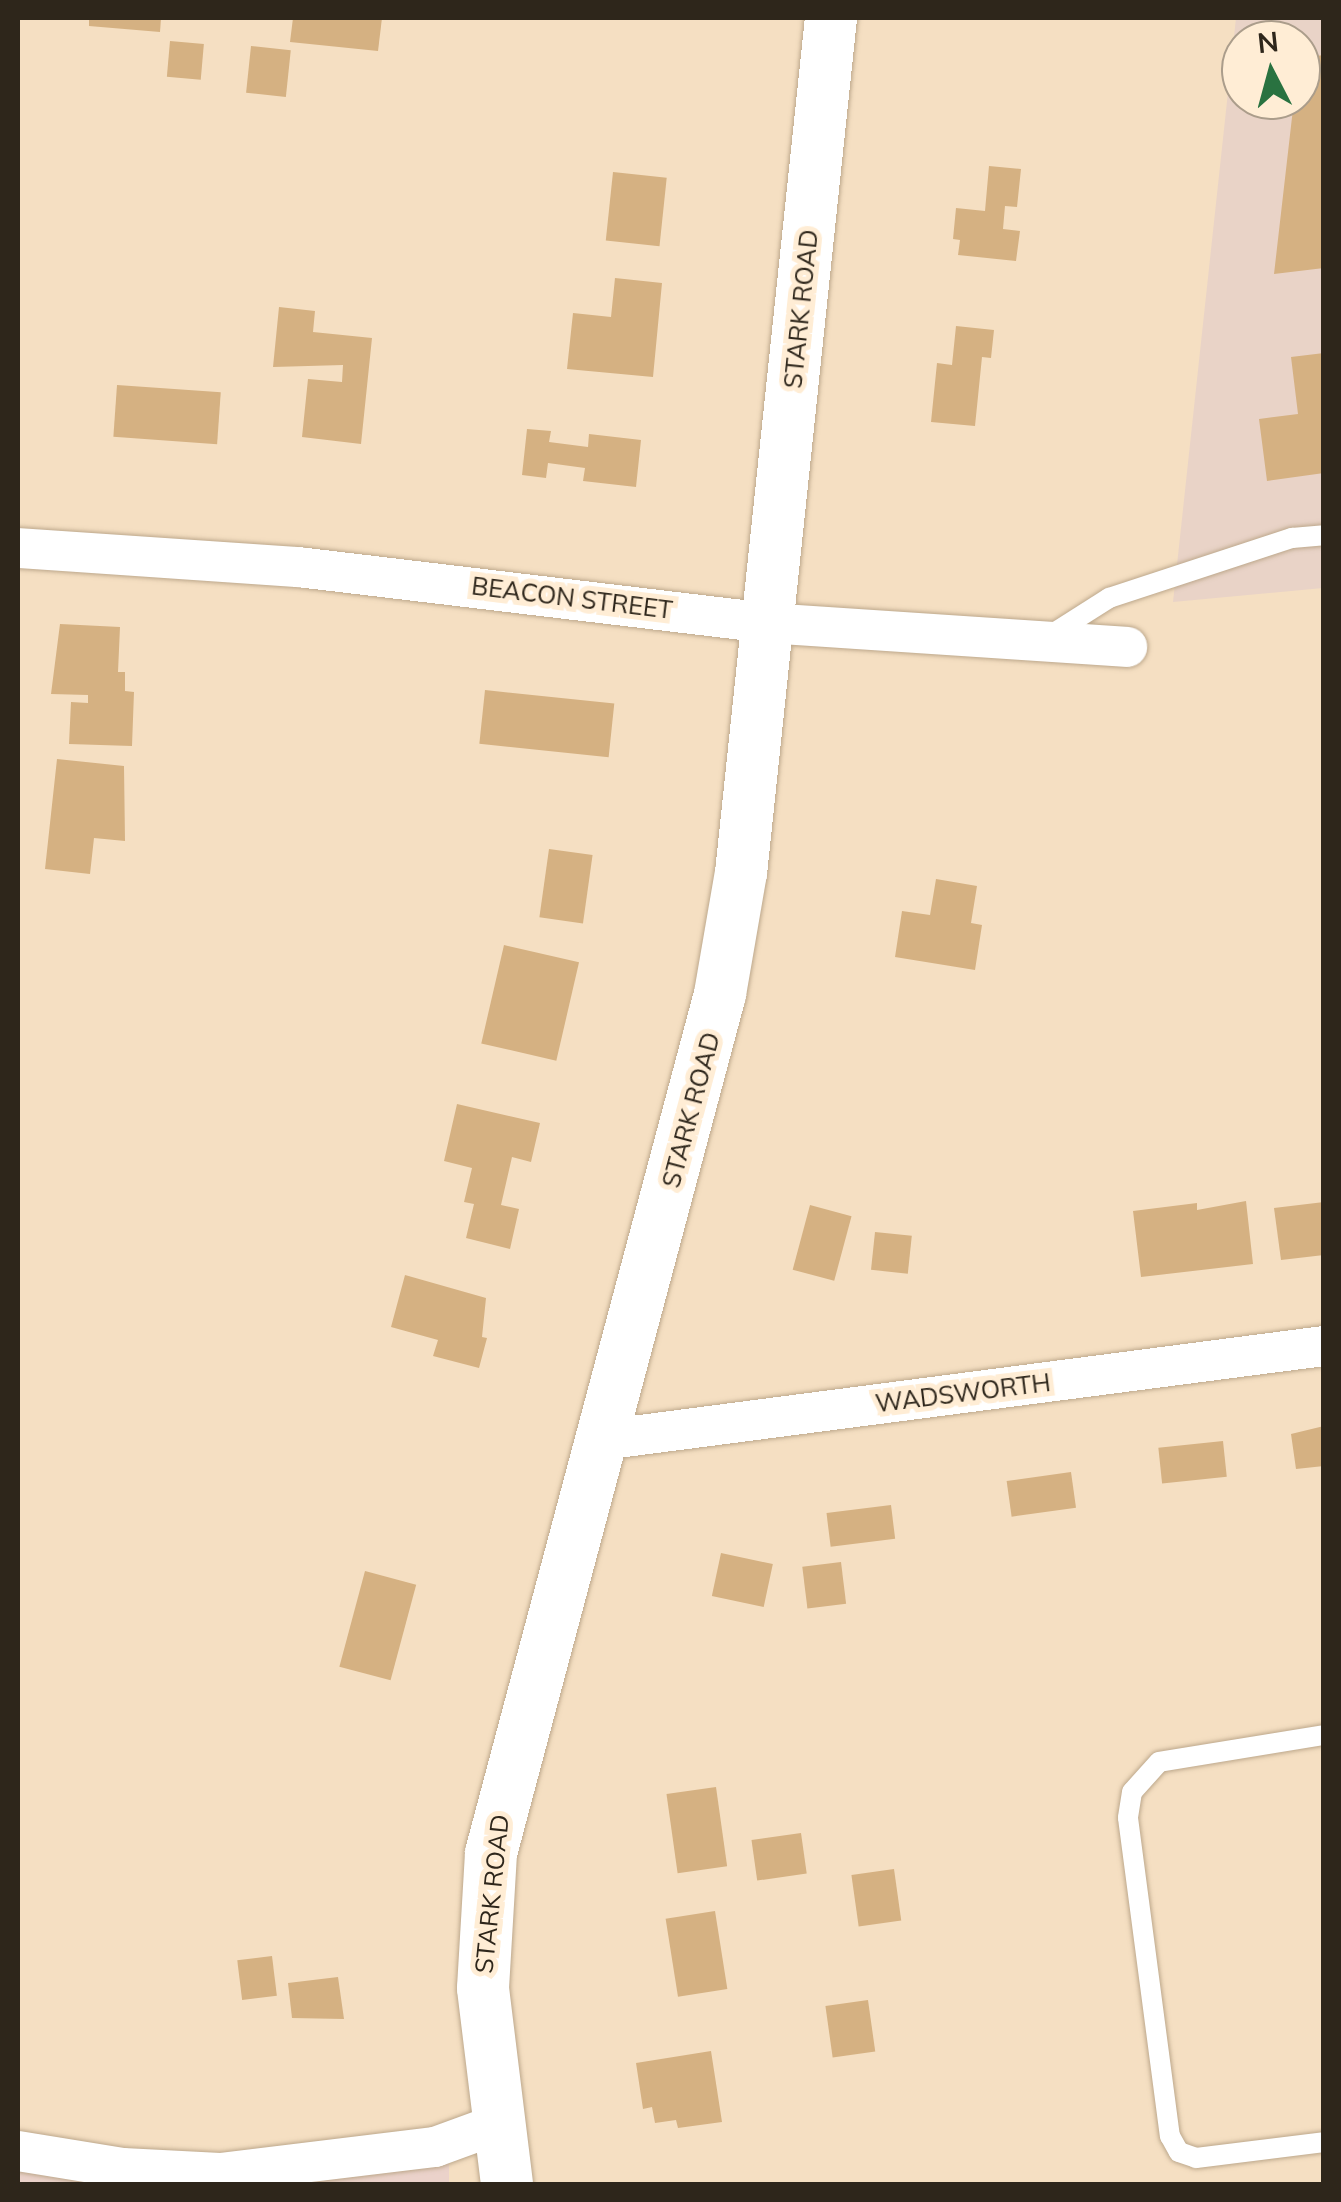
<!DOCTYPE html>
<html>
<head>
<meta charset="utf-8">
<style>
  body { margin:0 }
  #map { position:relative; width:1341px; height:2202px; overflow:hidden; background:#f5dfc2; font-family:Mulish,sans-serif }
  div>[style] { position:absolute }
  .commercial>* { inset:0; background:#ebd2ca; transform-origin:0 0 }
  .industrial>* { inset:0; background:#e9d3c7 }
  .building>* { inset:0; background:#d5b182; transform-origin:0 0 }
  .roads { filter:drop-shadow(0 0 2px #bda88c) drop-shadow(0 0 2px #bda88c) }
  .service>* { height:20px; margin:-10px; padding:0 10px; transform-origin:10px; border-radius:10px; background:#fff }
  .minor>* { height:40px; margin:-20px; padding:0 20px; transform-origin:20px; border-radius:20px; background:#fff }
  .tertiary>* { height:52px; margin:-26px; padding:0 26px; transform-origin:26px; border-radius:26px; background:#fff }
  span { translate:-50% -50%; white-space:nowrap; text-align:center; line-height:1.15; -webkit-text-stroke:10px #ffedd5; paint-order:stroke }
  .street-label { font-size:25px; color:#2e261b }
  .frame { position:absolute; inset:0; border:20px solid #2e261b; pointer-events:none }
  .north { position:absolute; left:1221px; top:20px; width:100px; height:100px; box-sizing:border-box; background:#ffedd5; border:2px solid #ab9d8b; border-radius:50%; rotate:354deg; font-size:28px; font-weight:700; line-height:40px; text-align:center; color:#2e261b }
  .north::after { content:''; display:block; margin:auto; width:35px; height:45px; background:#297240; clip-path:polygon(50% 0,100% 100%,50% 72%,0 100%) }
</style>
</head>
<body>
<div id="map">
  <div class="commercial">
    <div style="left:18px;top:2161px;width:431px;height:23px"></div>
  </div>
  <div class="industrial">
    <div style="clip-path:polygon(evenodd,1236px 18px,1323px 18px,1323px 588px,1173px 602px,1236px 18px,1241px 40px,1301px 40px,1301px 100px,1241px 100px,1241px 40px)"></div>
  </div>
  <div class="building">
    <div style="clip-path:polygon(89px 18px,161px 18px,160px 32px,89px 26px)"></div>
    <div style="clip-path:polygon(293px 18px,382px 18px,378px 51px,290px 42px)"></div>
    <div style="left:170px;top:41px;width:34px;height:36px;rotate:5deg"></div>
    <div style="left:251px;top:46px;width:40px;height:47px;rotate:6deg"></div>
    <div style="clip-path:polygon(1324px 55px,1324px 268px,1274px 274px,1294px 100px,1301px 100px,1301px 58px)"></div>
    <div style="clip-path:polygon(989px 166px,1021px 169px,1017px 207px,1005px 206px,1003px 229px,1020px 231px,1016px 261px,958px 255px,960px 240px,953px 239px,956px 208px,985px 211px)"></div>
    <div style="left:613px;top:172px;width:54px;height:69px;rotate:6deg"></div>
    <div style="clip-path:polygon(615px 278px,662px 283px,653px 377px,567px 369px,573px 313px,611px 317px)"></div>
    <div style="clip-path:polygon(279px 307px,315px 311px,313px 332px,372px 338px,361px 444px,302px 437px,308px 379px,342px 382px,343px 365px,273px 367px)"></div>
    <div style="clip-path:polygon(956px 326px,994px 330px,991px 358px,982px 357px,975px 426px,931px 422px,937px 363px,952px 365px)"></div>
    <div style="clip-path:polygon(1324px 353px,1324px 473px,1267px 481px,1259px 419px,1298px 414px,1291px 357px)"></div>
    <div style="left:117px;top:385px;width:104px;height:52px;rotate:4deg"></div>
    <div style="clip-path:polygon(527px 429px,551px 431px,549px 442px,588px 447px,589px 434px,641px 440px,636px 487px,583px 481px,585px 468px,548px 463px,546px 478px,522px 475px)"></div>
    <div style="clip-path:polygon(60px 624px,120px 627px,118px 672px,125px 672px,125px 691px,134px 692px,132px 746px,69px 744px,71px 702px,88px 703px,88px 695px,51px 694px)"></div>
    <div style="left:485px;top:690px;width:130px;height:54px;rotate:6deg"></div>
    <div style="clip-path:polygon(57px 759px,124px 766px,125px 841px,94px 838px,90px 874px,45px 869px)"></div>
    <div style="left:549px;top:849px;width:44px;height:69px;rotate:8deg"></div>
    <div style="clip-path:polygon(936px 879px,977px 886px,971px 923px,982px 925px,975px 970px,895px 957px,902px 911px,930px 915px)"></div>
    <div style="left:504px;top:945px;width:77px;height:101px;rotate:13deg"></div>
    <div style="clip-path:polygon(457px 1104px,540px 1123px,531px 1162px,512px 1157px,501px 1205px,519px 1209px,510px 1249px,466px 1238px,474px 1204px,464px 1202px,472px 1168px,444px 1161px)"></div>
    <div style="clip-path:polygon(1246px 1201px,1253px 1264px,1141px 1277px,1133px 1211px,1197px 1203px,1197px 1210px)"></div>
    <div style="clip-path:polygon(1324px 1202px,1324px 1255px,1281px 1260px,1274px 1208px)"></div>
    <div style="left:810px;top:1205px;width:43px;height:67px;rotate:15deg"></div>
    <div style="left:875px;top:1232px;width:37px;height:38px;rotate:6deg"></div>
    <div style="clip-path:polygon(405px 1275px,486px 1298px,482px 1337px,487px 1338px,479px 1368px,433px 1356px,438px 1340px,391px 1327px)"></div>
    <div style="clip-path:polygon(1324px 1426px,1324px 1466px,1296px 1469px,1291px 1434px)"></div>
    <div style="left:1223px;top:1441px;width:36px;height:65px;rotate:84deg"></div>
    <div style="left:1071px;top:1472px;width:36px;height:65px;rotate:82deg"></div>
    <div style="left:891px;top:1505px;width:34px;height:65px;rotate:83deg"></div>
    <div style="left:721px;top:1553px;width:53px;height:44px;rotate:12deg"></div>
    <div style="left:841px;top:1562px;width:42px;height:39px;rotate:83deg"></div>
    <div style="left:365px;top:1571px;width:53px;height:99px;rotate:15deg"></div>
    <div style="left:716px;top:1787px;width:80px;height:50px;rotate:82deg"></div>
    <div style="left:801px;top:1833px;width:41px;height:50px;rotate:82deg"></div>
    <div style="left:894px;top:1869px;width:52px;height:43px;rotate:82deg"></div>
    <div style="left:715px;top:1911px;width:79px;height:50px;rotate:81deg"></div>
    <div style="left:272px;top:1956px;width:40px;height:35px;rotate:83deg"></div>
    <div style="clip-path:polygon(338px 1977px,344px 2019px,292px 2018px,288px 1983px)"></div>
    <div style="left:868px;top:2000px;width:52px;height:43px;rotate:82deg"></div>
    <div style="clip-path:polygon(711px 2051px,722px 2122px,678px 2128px,676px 2120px,655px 2123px,652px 2107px,643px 2109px,636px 2063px)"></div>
  </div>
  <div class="roads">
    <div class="service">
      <div style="left:1046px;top:638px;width:75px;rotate:-32.4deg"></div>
      <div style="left:1109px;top:598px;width:193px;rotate:-18.2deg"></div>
      <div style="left:1292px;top:538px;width:32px;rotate:-5deg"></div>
      <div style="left:1324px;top:1735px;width:167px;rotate:170.7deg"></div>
      <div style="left:1159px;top:1762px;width:40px;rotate:132deg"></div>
      <div style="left:1132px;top:1792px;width:26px;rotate:99deg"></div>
      <div style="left:1128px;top:1818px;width:321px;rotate:82.5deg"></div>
      <div style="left:1170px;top:2136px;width:18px;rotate:61deg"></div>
      <div style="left:1179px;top:2152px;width:18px;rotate:19deg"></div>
      <div style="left:1196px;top:2158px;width:129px;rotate:-7.1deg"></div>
    </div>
    <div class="minor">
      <div style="left:18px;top:548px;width:281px;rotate:3.9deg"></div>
      <div style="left:298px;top:567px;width:473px;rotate:6.8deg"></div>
      <div style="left:768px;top:623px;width:360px;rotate:3.8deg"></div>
      <div style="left:602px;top:1440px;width:728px;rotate:-7.42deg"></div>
      <div style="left:18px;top:2151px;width:106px;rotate:9.2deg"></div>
      <div style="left:123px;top:2168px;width:97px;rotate:3deg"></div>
      <div style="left:220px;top:2173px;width:217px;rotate:-6.9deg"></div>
      <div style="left:435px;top:2147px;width:67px;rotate:-20.1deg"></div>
    </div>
    <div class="tertiary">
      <div style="left:507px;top:2184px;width:197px;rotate:-97deg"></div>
      <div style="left:483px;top:1988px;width:135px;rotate:-86.6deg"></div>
      <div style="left:491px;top:1853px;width:889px;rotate:-75.07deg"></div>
      <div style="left:720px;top:994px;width:123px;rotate:-80.2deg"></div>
      <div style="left:741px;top:873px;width:860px;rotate:-83.99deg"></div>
    </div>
  </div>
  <div class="street-label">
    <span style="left:801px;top:309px;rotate:-84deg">STARK ROAD</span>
    <span style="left:572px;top:598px;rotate:7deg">BEACON STREET</span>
    <span style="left:691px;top:1110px;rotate:-75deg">STARK ROAD</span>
    <span style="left:963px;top:1393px;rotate:-7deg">WADSWORTH</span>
    <span style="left:492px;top:1894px;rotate:-84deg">STARK ROAD</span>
  </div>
  <div class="frame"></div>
  <div class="north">N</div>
</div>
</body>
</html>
